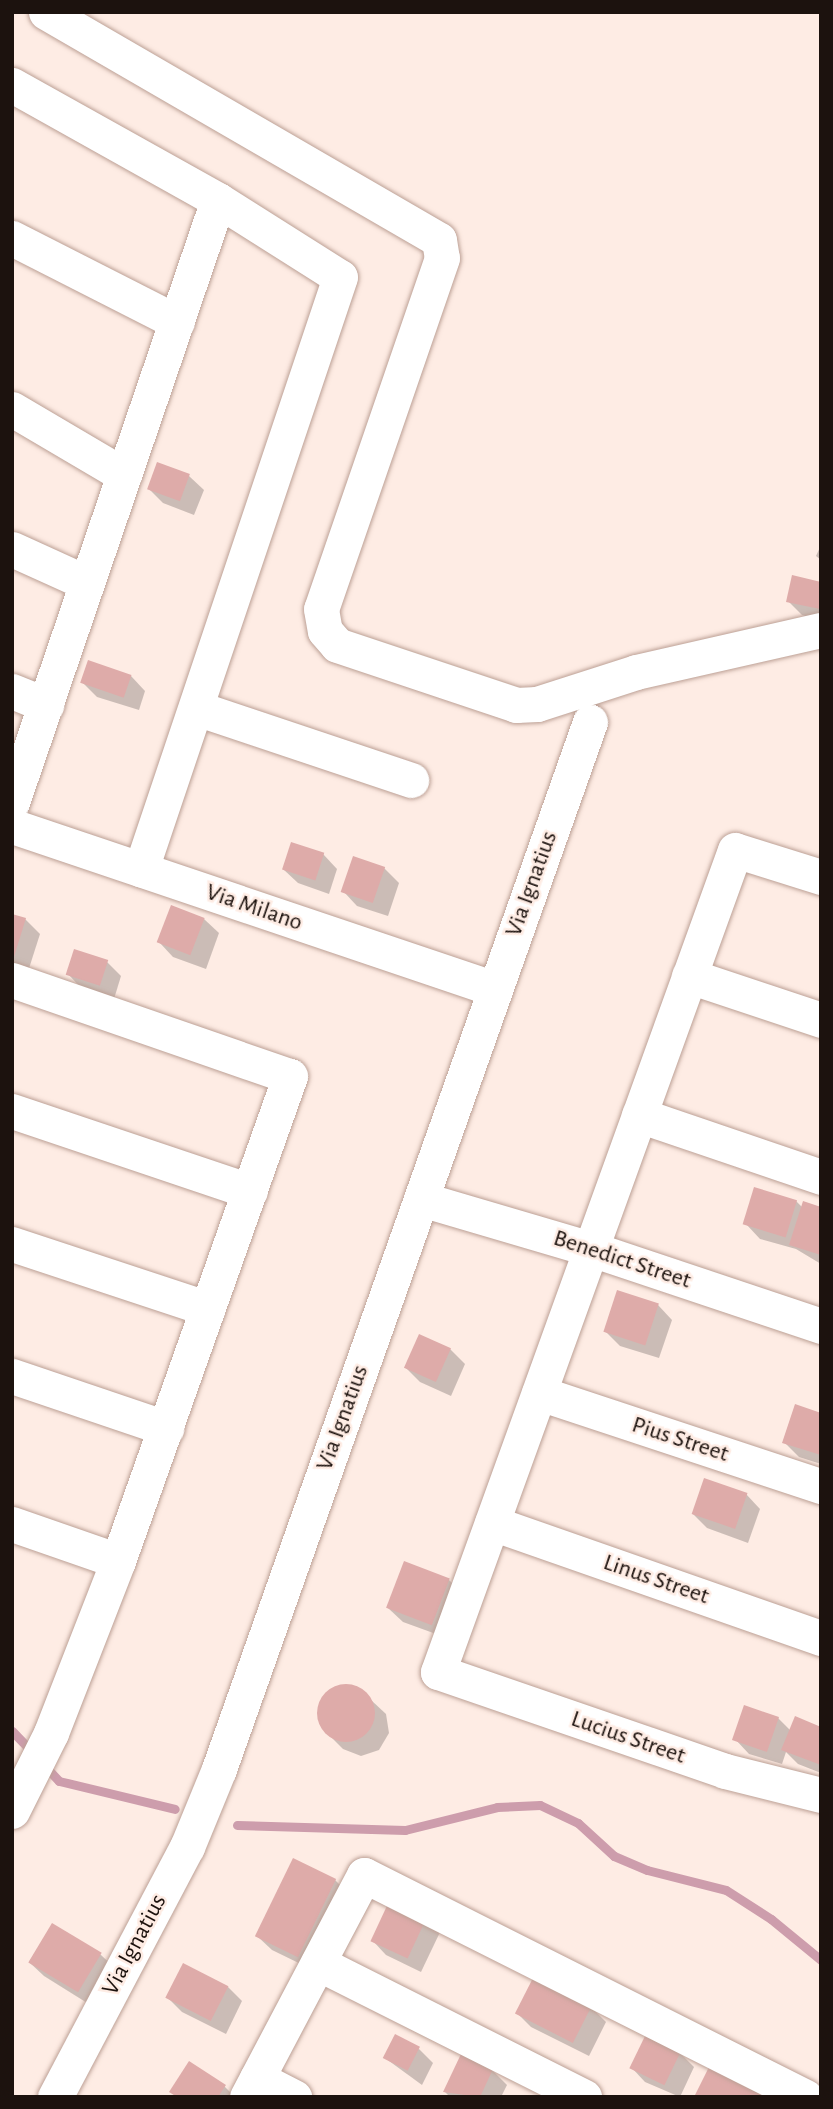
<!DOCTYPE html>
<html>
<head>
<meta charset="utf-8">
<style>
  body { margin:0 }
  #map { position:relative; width:833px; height:2109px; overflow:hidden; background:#feece4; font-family:"Alegreya Sans",sans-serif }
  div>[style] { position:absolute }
  .shadow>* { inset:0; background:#0003 }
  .stream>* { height:9px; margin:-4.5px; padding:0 4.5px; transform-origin:4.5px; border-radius:4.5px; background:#cd9dac }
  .building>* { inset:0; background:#deaba9; transform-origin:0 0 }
  .round { border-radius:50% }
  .roads { filter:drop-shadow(0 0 2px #bca095) drop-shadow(0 0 2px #bca095) }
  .minor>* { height:35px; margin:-17.5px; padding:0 17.5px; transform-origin:17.5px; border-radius:17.5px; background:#fff }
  span { translate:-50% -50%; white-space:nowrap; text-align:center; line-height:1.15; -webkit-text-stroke:5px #feece4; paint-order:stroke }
  .street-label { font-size:24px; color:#1c120e }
  .frame { position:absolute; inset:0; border:14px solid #1c120e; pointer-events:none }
</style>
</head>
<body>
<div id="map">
  <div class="shadow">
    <div style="clip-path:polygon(189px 476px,204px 490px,194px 515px,163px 503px,148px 488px)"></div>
    <div style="clip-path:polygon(821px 545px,821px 560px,816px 556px)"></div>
    <div style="clip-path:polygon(821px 584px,821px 620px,802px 615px,788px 601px)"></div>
    <div style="clip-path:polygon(131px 676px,145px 691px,139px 710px,97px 697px,82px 682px)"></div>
    <div style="clip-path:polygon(323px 854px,337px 869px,329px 894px,298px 883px,283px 869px)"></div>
    <div style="clip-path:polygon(384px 868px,399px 883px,388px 916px,357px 906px,343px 891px)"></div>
    <div style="clip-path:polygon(12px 915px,25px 919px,40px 934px,24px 984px,12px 980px)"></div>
    <div style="clip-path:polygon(204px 919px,219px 933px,206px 969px,173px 957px,159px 942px)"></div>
    <div style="clip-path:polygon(107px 962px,121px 976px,114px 999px,82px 989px,68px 974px)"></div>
    <div style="clip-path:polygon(796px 1201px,803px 1208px,821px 1209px,821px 1264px,796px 1249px,760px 1239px,746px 1224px)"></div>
    <div style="clip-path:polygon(658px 1305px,672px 1320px,659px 1358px,620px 1346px,605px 1331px)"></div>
    <div style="clip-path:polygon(450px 1349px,465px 1364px,451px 1396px,420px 1382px,406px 1368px)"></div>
    <div style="clip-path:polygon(821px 1415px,821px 1464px,799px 1457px,784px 1442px)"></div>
    <div style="clip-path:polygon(746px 1494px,760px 1509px,748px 1543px,707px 1528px,693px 1514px)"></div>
    <div style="clip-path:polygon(449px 1580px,464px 1595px,447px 1638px,403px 1622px,388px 1608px)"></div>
    <div style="clip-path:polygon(337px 1686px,356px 1686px,386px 1714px,389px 1733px,379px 1750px,361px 1756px,343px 1749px,328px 1734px,318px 1718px,322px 1698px)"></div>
    <div style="clip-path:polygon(778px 1718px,791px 1731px,821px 1728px,821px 1773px,798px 1764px,786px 1752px,782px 1764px,749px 1754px,735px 1739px)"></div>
    <div style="clip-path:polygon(335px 1880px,349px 1894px,313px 1970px,272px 1950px,257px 1936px)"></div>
    <div style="clip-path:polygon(393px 1897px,442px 1928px,421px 1972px,386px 1955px,372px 1940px)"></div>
    <div style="clip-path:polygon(53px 1925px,101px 1955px,116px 1969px,92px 2006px,44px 1976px,29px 1962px)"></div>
    <div style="clip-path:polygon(228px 1987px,242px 2001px,226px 2034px,182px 2012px,168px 1998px)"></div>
    <div style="clip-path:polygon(591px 2007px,606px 2022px,589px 2056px,531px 2027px,517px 2013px)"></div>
    <div style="clip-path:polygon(419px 2049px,433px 2063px,422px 2085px,385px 2058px)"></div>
    <div style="clip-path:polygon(680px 2053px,694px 2067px,680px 2097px,645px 2082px,631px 2067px)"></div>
    <div style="clip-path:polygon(492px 2070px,507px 2085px,501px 2097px,450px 2097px,445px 2092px)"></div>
    <div style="clip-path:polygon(224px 2086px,235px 2097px,177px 2097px,172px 2092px)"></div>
  </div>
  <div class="stream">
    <div style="left:12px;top:1731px;width:29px;rotate:46deg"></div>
    <div style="left:44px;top:1765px;width:22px;rotate:47deg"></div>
    <div style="left:59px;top:1781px;width:119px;rotate:13.6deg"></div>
    <div style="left:237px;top:1825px;width:168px;rotate:1.7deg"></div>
    <div style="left:405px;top:1830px;width:95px;rotate:-14deg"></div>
    <div style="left:497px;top:1807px;width:43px;rotate:-2.7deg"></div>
    <div style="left:540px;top:1805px;width:42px;rotate:25.3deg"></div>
    <div style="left:578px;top:1823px;width:49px;rotate:42.5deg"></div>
    <div style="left:614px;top:1856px;width:36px;rotate:23deg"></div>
    <div style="left:647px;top:1870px;width:81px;rotate:14.2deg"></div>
    <div style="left:726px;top:1890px;width:54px;rotate:32.8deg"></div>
    <div style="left:771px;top:1919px;width:65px;rotate:39.4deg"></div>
  </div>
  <div class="building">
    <div style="left:157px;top:462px;width:35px;height:29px;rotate:20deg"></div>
    <div style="clip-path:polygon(792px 575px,821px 582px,820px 609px,786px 602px)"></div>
    <div style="left:88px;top:660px;width:46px;height:24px;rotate:19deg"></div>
    <div style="left:291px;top:842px;width:35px;height:29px;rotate:18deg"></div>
    <div style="left:353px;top:856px;width:34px;height:38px;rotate:19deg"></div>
    <div style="left:171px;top:905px;width:36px;height:40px;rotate:21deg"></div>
    <div style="clip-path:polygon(12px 914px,26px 918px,13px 960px,12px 960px)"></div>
    <div style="left:74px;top:949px;width:36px;height:27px;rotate:18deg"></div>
    <div style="left:754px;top:1187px;width:45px;height:39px;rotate:17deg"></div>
    <div style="clip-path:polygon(803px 1201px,821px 1207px,821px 1255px,789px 1245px)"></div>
    <div style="left:617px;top:1290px;width:44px;height:44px;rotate:18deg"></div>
    <div style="left:419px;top:1334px;width:35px;height:37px;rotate:24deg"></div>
    <div style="clip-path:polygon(795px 1404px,821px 1413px,821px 1455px,782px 1443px)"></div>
    <div style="left:704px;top:1478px;width:46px;height:38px;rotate:19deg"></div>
    <div style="left:404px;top:1561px;width:49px;height:50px;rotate:21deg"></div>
    <div class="round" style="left:317px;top:1684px;width:58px;height:58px"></div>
    <div style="left:744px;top:1705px;width:37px;height:37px;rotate:19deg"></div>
    <div style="clip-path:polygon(795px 1716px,821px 1727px,821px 1765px,781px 1750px)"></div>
    <div style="left:293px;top:1858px;width:48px;height:87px;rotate:26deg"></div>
    <div style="left:392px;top:1895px;width:41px;height:51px;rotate:25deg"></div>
    <div style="left:52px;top:1923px;width:58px;height:46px;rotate:31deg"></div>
    <div style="left:183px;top:1963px;width:51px;height:39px;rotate:27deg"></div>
    <div style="left:534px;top:1976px;width:65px;height:42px;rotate:27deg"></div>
    <div style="left:395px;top:2034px;width:28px;height:27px;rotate:27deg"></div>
    <div style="left:646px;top:2034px;width:39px;height:38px;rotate:26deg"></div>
    <div style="clip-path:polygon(461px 2054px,493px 2069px,480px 2097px,443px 2092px)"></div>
    <div style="clip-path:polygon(189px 2061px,226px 2085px,218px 2097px,177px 2097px,169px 2092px)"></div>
    <div style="clip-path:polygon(710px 2065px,774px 2097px,694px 2097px)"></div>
  </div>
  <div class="roads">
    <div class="minor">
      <div style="left:46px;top:12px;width:454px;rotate:30.1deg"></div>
      <div style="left:439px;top:240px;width:18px;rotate:81deg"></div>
      <div style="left:442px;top:258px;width:371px;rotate:109deg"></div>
      <div style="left:321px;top:609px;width:22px;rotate:80deg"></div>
      <div style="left:325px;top:631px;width:18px;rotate:49deg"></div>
      <div style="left:337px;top:645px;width:189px;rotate:18.5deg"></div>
      <div style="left:516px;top:705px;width:21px;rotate:-3deg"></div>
      <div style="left:537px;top:704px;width:104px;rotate:-17.9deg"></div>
      <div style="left:636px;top:672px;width:190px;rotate:-12.8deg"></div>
      <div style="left:12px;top:85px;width:236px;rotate:29.2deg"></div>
      <div style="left:218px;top:200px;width:144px;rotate:32.3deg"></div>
      <div style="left:340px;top:277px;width:625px;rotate:108.58deg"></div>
      <div style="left:12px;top:238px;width:185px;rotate:27deg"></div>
      <div style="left:12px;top:409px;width:130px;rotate:30.5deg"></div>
      <div style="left:12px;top:549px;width:82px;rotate:24.4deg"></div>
      <div style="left:12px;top:691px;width:37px;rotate:22deg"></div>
      <div style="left:196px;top:708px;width:227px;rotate:18.5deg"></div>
      <div style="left:12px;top:802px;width:636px;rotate:-71.11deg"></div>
      <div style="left:12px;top:826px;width:510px;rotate:18.65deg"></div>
      <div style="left:821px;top:877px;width:90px;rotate:-162.6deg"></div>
      <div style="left:735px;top:850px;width:874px;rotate:109.87deg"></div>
      <div style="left:438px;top:1672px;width:304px;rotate:19deg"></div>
      <div style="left:725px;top:1771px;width:99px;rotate:14deg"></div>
      <div style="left:689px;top:976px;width:139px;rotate:18.4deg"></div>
      <div style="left:12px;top:980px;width:294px;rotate:19.1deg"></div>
      <div style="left:290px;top:1076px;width:515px;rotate:109.53deg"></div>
      <div style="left:118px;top:1561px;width:185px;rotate:111.3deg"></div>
      <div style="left:51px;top:1733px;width:87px;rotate:116.6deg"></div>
      <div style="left:12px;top:1111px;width:251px;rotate:18.6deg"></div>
      <div style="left:639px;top:1115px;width:192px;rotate:18.8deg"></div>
      <div style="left:421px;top:1199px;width:177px;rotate:16.4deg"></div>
      <div style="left:591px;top:1249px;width:243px;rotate:18.5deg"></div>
      <div style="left:12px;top:1244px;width:206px;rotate:18.3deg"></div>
      <div style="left:12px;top:1376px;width:163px;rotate:18.7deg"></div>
      <div style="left:539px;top:1393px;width:297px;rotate:18.3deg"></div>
      <div style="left:492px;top:1523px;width:349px;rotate:19.3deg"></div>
      <div style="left:12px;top:1524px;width:112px;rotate:19.2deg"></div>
      <div style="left:318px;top:1963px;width:298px;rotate:26.7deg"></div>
      <div style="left:257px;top:2078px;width:42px;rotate:27.2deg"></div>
      <div style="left:55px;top:2097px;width:283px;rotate:-62.2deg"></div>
      <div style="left:187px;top:1847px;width:84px;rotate:-67.7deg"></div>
      <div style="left:219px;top:1769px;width:1111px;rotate:-70.49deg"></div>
      <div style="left:247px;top:2097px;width:251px;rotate:-62.2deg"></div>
      <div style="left:364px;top:1875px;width:494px;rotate:26.7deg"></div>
    </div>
  </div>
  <div class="street-label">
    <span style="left:532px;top:884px;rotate:-70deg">Via Ignatius</span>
    <span style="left:254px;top:908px;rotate:19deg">Via Milano</span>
    <span style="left:622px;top:1260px;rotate:18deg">Benedict Street</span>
    <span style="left:343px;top:1418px;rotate:-70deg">Via Ignatius</span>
    <span style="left:680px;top:1440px;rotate:18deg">Pius Street</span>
    <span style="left:656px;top:1580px;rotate:19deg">Linus Street</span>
    <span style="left:628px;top:1738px;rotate:19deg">Lucius Street</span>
    <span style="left:135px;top:1945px;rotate:-62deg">Via Ignatius</span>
  </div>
  <div class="frame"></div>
</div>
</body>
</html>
